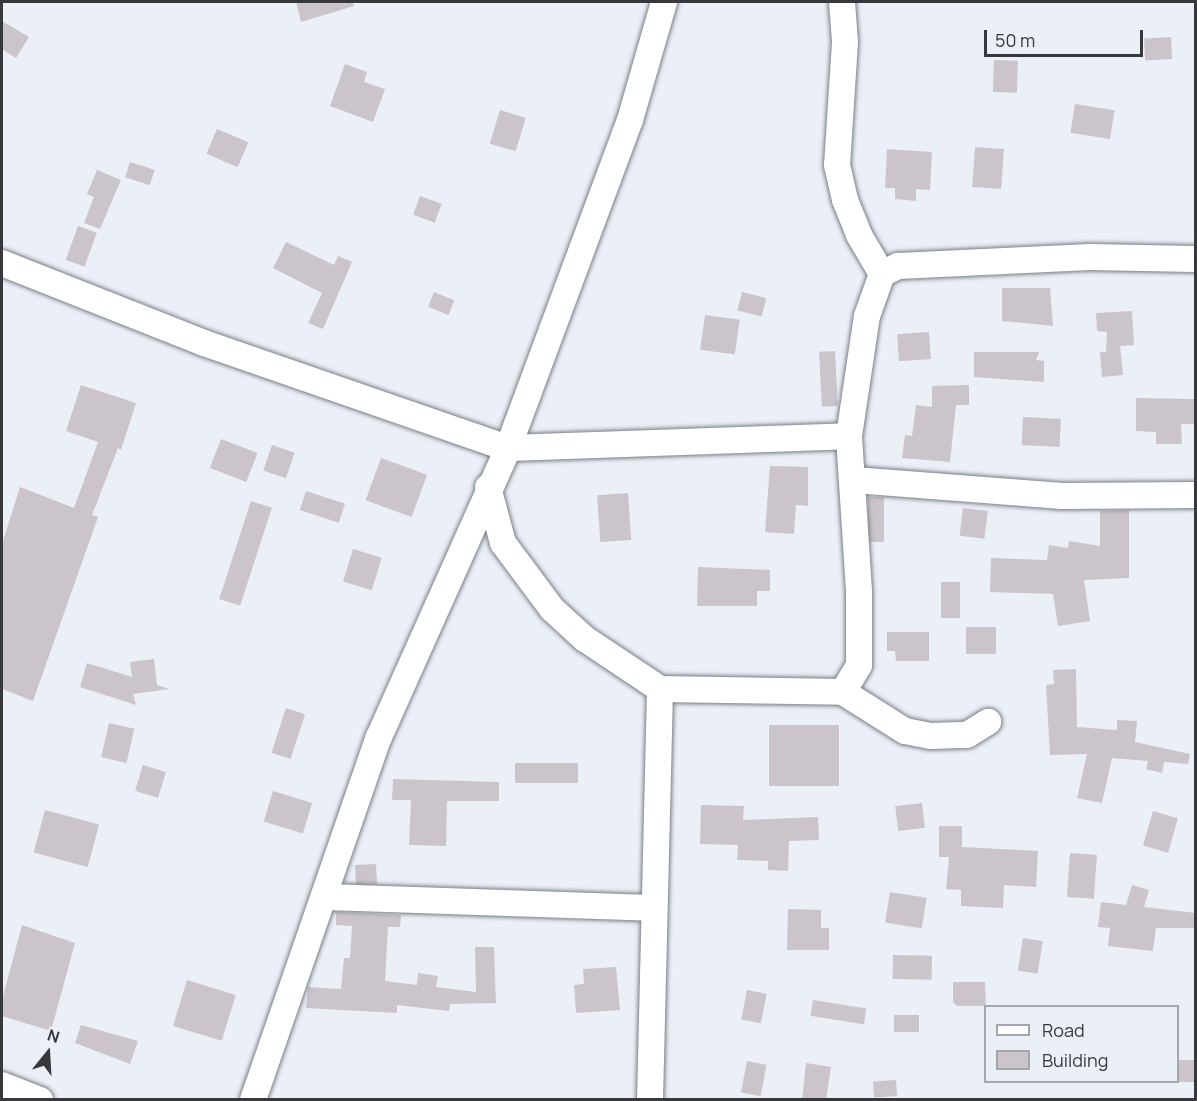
<!DOCTYPE html>
<html>
<head>
<meta charset="utf-8">
<style>
  body { margin:0 }
  #map { position:relative; width:1197px; height:1101px; overflow:hidden; background:#ebf0f8; font-family:Manrope,sans-serif }
  div>[style] { position:absolute }
  .building>* { inset:0; background:#cbc4ca; transform-origin:0 0 }
  .roads { filter:drop-shadow(0 0 2px #7a7f86) drop-shadow(0 0 2px #7a7f86) }
  .minor>* { height:26px; margin:-13px; padding:0 13px; transform-origin:13px; border-radius:13px; background:#fff }
  span { translate:-50% -50%; white-space:nowrap; text-align:center; line-height:1.15; -webkit-text-stroke:4.5px #ebf0f8; paint-order:stroke }
  .frame { position:absolute; inset:0; border:3px solid #36383b; pointer-events:none }
  .legend { position:absolute; left:984px; top:1005px; width:195px; height:78px; box-sizing:border-box; background:#ebf0f8; border:2px solid #a3a6ac; margin:0; padding:8px 10px; list-style:none; font-size:18px; color:#36383b }
  .legend li { display:flex; align-items:center; gap:12px; height:30px }
  .legend b { width:30px; border:2px solid #a3a6ac }
  .north { position:absolute; left:18px; top:1023px; width:60px; height:60px; -webkit-text-stroke:4px #ebf0f8; paint-order:stroke; rotate:18deg; font-size:16px; font-weight:700; line-height:24px; text-align:center; color:#36383b }
  .north::after { content:''; display:block; margin:auto; width:21px; height:27px; background:#36383b; clip-path:polygon(50% 0,100% 100%,50% 72%,0 100%) }
  .scale { position:absolute; left:984px; top:30px; width:159px; height:27px; box-sizing:border-box; border:3px solid #36383b; border-top:0; padding-left:8px; font-size:18px; line-height:21px; white-space:nowrap; color:#36383b; -webkit-text-stroke:4px #ebf0f8; paint-order:stroke }
</style>
</head>
<body>
<div id="map">
  <div class="building">
    <div style="clip-path:polygon(296px 2px,353px 2px,354px 6px,301px 22px)"></div>
    <div style="clip-path:polygon(2px 21px,29px 37px,16px 58px,2px 49px)"></div>
    <div style="left:1171px;top:37px;width:22px;height:27px;rotate:87deg"></div>
    <div style="left:994px;top:60px;width:24px;height:32px;rotate:2deg"></div>
    <div style="clip-path:polygon(345px 64px,367px 72px,364px 82px,385px 89px,373px 122px,330px 106px)"></div>
    <div style="left:1075px;top:104px;width:40px;height:29px;rotate:9deg"></div>
    <div style="left:500px;top:110px;width:27px;height:35px;rotate:17deg"></div>
    <div style="left:217px;top:129px;width:34px;height:27px;rotate:23deg"></div>
    <div style="left:975px;top:147px;width:29px;height:40px;rotate:4deg"></div>
    <div style="clip-path:polygon(887px 149px,932px 152px,930px 190px,916px 189px,916px 201px,895px 199px,895px 188px,885px 188px)"></div>
    <div style="left:130px;top:162px;width:26px;height:16px;rotate:18deg"></div>
    <div style="clip-path:polygon(97px 170px,121px 180px,100px 229px,84px 223px,94px 197px,87px 194px)"></div>
    <div style="left:420px;top:196px;width:23px;height:20px;rotate:20deg"></div>
    <div style="left:78px;top:226px;width:20px;height:36px;rotate:20deg"></div>
    <div style="clip-path:polygon(286px 242px,334px 265px,338px 256px,352px 262px,323px 329px,308px 323px,322px 293px,273px 268px)"></div>
    <div style="clip-path:polygon(1002px 288px,1050px 288px,1053px 326px,1002px 321px)"></div>
    <div style="left:434px;top:292px;width:22px;height:16px;rotate:22deg"></div>
    <div style="left:742px;top:292px;width:25px;height:19px;rotate:14deg"></div>
    <div style="clip-path:polygon(1132px 311px,1134px 345px,1120px 346px,1123px 375px,1102px 377px,1100px 352px,1106px 352px,1107px 332px,1097px 331px,1096px 313px)"></div>
    <div style="left:705px;top:315px;width:35px;height:35px;rotate:8deg"></div>
    <div style="left:929px;top:332px;width:27px;height:32px;rotate:86deg"></div>
    <div style="left:835px;top:351px;width:55px;height:16px;rotate:87deg"></div>
    <div style="clip-path:polygon(974px 352px,1039px 352px,1036px 360px,1044px 361px,1044px 382px,974px 377px)"></div>
    <div style="clip-path:polygon(81px 385px,136px 403px,121px 450px,118px 448px,92px 515px,98px 517px,33px 701px,2px 689px,2px 544px,20px 487px,74px 508px,98px 442px,66px 431px)"></div>
    <div style="clip-path:polygon(969px 385px,969px 405px,956px 405px,950px 462px,902px 458px,905px 435px,912px 436px,916px 405px,932px 407px,932px 386px)"></div>
    <div style="clip-path:polygon(1136px 398px,1196px 399px,1196px 424px,1181px 424px,1182px 444px,1156px 444px,1156px 432px,1136px 431px)"></div>
    <div style="left:1023px;top:417px;width:38px;height:28px;rotate:3deg"></div>
    <div style="left:221px;top:439px;width:39px;height:31px;rotate:21deg"></div>
    <div style="left:272px;top:445px;width:24px;height:27px;rotate:19deg"></div>
    <div style="left:381px;top:458px;width:49px;height:45px;rotate:20deg"></div>
    <div style="clip-path:polygon(770px 466px,808px 467px,808px 506px,796px 505px,794px 534px,765px 532px)"></div>
    <div style="left:306px;top:491px;width:41px;height:20px;rotate:18deg"></div>
    <div style="left:628px;top:493px;width:47px;height:31px;rotate:86deg"></div>
    <div style="left:868px;top:497px;width:16px;height:45px"></div>
    <div style="left:251px;top:501px;width:22px;height:103px;rotate:18deg"></div>
    <div style="left:963px;top:508px;width:25px;height:28px;rotate:7deg"></div>
    <div style="clip-path:polygon(1129px 510px,1129px 578px,1084px 580px,1090px 621px,1058px 626px,1053px 594px,990px 592px,991px 558px,1047px 560px,1049px 545px,1068px 548px,1069px 541px,1100px 546px,1100px 511px)"></div>
    <div style="left:353px;top:549px;width:30px;height:34px;rotate:17deg"></div>
    <div style="clip-path:polygon(698px 567px,770px 570px,770px 591px,757px 591px,757px 606px,697px 606px)"></div>
    <div style="left:941px;top:582px;width:19px;height:36px"></div>
    <div style="left:966px;top:627px;width:30px;height:27px"></div>
    <div style="clip-path:polygon(887px 632px,929px 632px,929px 661px,896px 661px,895px 651px,887px 651px)"></div>
    <div style="clip-path:polygon(154px 659px,157px 685px,170px 689px,133px 694px,136px 705px,80px 687px,87px 663px,132px 677px,130px 662px)"></div>
    <div style="clip-path:polygon(1076px 669px,1077px 727px,1117px 730px,1117px 720px,1137px 721px,1135px 742px,1190px 754px,1188px 764px,1164px 762px,1162px 773px,1146px 769px,1148px 761px,1112px 758px,1102px 803px,1077px 798px,1087px 754px,1050px 755px,1046px 685px,1054px 684px,1053px 670px)"></div>
    <div style="left:286px;top:708px;width:20px;height:47px;rotate:18deg"></div>
    <div style="left:109px;top:723px;width:26px;height:35px;rotate:13deg"></div>
    <div style="left:769px;top:725px;width:70px;height:61px"></div>
    <div style="left:578px;top:763px;width:20px;height:63px;rotate:90deg"></div>
    <div style="left:143px;top:765px;width:24px;height:27px;rotate:17deg"></div>
    <div style="clip-path:polygon(393px 779px,499px 782px,499px 801px,447px 801px,446px 846px,409px 845px,411px 800px,392px 800px)"></div>
    <div style="left:273px;top:791px;width:41px;height:32px;rotate:17deg"></div>
    <div style="left:922px;top:803px;width:25px;height:27px;rotate:83deg"></div>
    <div style="clip-path:polygon(701px 805px,744px 806px,743px 820px,818px 817px,819px 840px,789px 841px,788px 871px,768px 870px,768px 861px,737px 860px,738px 845px,700px 844px)"></div>
    <div style="left:45px;top:810px;width:56px;height:44px;rotate:15deg"></div>
    <div style="left:1153px;top:811px;width:26px;height:36px;rotate:16deg"></div>
    <div style="clip-path:polygon(939px 826px,962px 826px,962px 847px,1038px 851px,1036px 887px,1004px 885px,1003px 908px,961px 906px,961px 890px,946px 889px,949px 857px,939px 857px)"></div>
    <div style="left:1070px;top:853px;width:27px;height:44px;rotate:4deg"></div>
    <div style="left:376px;top:864px;width:20px;height:21px;rotate:87deg"></div>
    <div style="clip-path:polygon(1132px 885px,1149px 890px,1144px 907px,1196px 913px,1196px 928px,1156px 928px,1153px 951px,1108px 946px,1110px 928px,1098px 927px,1101px 902px,1126px 905px)"></div>
    <div style="left:890px;top:892px;width:37px;height:31px;rotate:9deg"></div>
    <div style="clip-path:polygon(788px 909px,821px 910px,821px 928px,829px 928px,829px 950px,787px 950px)"></div>
    <div style="clip-path:polygon(336px 912px,401px 915px,400px 927px,388px 927px,385px 981px,417px 985px,418px 973px,438px 976px,436px 987px,476px 992px,475px 947px,494px 947px,496px 1003px,450px 1004px,449px 1011px,397px 1005px,397px 1013px,306px 1008px,308px 987px,341px 989px,344px 958px,350px 958px,352px 926px,336px 925px)"></div>
    <div style="clip-path:polygon(22px 925px,75px 943px,51px 1031px,2px 1016px,2px 1000px)"></div>
    <div style="left:1023px;top:938px;width:20px;height:33px;rotate:9deg"></div>
    <div style="left:893px;top:955px;width:39px;height:24px;rotate:1deg"></div>
    <div style="clip-path:polygon(616px 967px,620px 1010px,576px 1013px,574px 985px,584px 984px,583px 969px)"></div>
    <div style="left:187px;top:980px;width:51px;height:48px;rotate:17deg"></div>
    <div style="clip-path:polygon(953px 982px,985px 982px,986px 1006px,957px 1006px,953px 1002px)"></div>
    <div style="left:747px;top:990px;width:20px;height:30px;rotate:11deg"></div>
    <div style="left:813px;top:1000px;width:54px;height:16px;rotate:9deg"></div>
    <div style="left:894px;top:1015px;width:25px;height:17px"></div>
    <div style="clip-path:polygon(81px 1025px,138px 1041px,130px 1064px,75px 1043px)"></div>
    <div style="left:1178px;top:1060px;width:18px;height:22px"></div>
    <div style="left:747px;top:1061px;width:20px;height:32px;rotate:11deg"></div>
    <div style="clip-path:polygon(806px 1063px,831px 1067px,826px 1100px,802px 1100px)"></div>
    <div style="left:896px;top:1080px;width:16px;height:23px;rotate:86deg"></div>
  </div>
  <div class="roads">
    <div class="minor">
      <div style="left:842px;top:2px;width:40px;rotate:85.7deg"></div>
      <div style="left:845px;top:42px;width:123px;rotate:93.7deg"></div>
      <div style="left:837px;top:165px;width:36px;rotate:77deg"></div>
      <div style="left:845px;top:200px;width:38px;rotate:68deg"></div>
      <div style="left:859px;top:235px;width:45px;rotate:59.5deg"></div>
      <div style="left:2px;top:263px;width:217px;rotate:21.6deg"></div>
      <div style="left:204px;top:343px;width:322px;rotate:19.1deg"></div>
      <div style="left:508px;top:448px;width:341px;rotate:-2deg"></div>
      <div style="left:854px;top:480px;width:209px;rotate:4.4deg"></div>
      <div style="left:1062px;top:496px;width:134px;rotate:-0.4deg"></div>
      <div style="left:488px;top:487px;width:58px;rotate:75deg"></div>
      <div style="left:503px;top:543px;width:82px;rotate:53.4deg"></div>
      <div style="left:552px;top:609px;width:45px;rotate:42.3deg"></div>
      <div style="left:585px;top:639px;width:90px;rotate:33.7deg"></div>
      <div style="left:843px;top:692px;width:73px;rotate:32.2deg"></div>
      <div style="left:905px;top:731px;width:26px;rotate:11deg"></div>
      <div style="left:931px;top:736px;width:36px;rotate:-2deg"></div>
      <div style="left:967px;top:735px;width:25px;rotate:-32deg"></div>
      <div style="left:324px;top:897px;width:330px;rotate:1.9deg"></div>
      <div style="left:2px;top:1085px;width:41px;rotate:21.5deg"></div>
      <div style="left:253px;top:1100px;width:384px;rotate:-70.9deg"></div>
      <div style="left:379px;top:737px;width:316px;rotate:-65.9deg"></div>
      <div style="left:508px;top:448px;width:350px;rotate:-69.6deg"></div>
      <div style="left:630px;top:120px;width:123px;rotate:-73.9deg"></div>
      <div style="left:650px;top:1100px;width:411px;rotate:-88.6deg"></div>
      <div style="left:660px;top:689px;width:183px;rotate:0.9deg"></div>
      <div style="left:843px;top:692px;width:31px;rotate:-59deg"></div>
      <div style="left:859px;top:665px;width:74px;rotate:-90deg"></div>
      <div style="left:859px;top:591px;width:155px;rotate:-93.7deg"></div>
      <div style="left:849px;top:436px;width:121px;rotate:-81.5deg"></div>
      <div style="left:867px;top:316px;width:45px;rotate:-70.3deg"></div>
      <div style="left:882px;top:274px;width:18px;rotate:-27deg"></div>
      <div style="left:898px;top:266px;width:192px;rotate:-2.7deg"></div>
      <div style="left:1090px;top:257px;width:106px;rotate:1.1deg"></div>
    </div>
  </div>
  <div class="frame"></div>
  <ul class="legend">
  <li><b style="height:8px;background:#fff"></b>Road</li>
  <li><b style="height:16px;background:#cbc4ca"></b>Building</li>
  </ul>
  <div class="north">N</div>
  <div class="scale">50 m</div>
</div>
</body>
</html>
